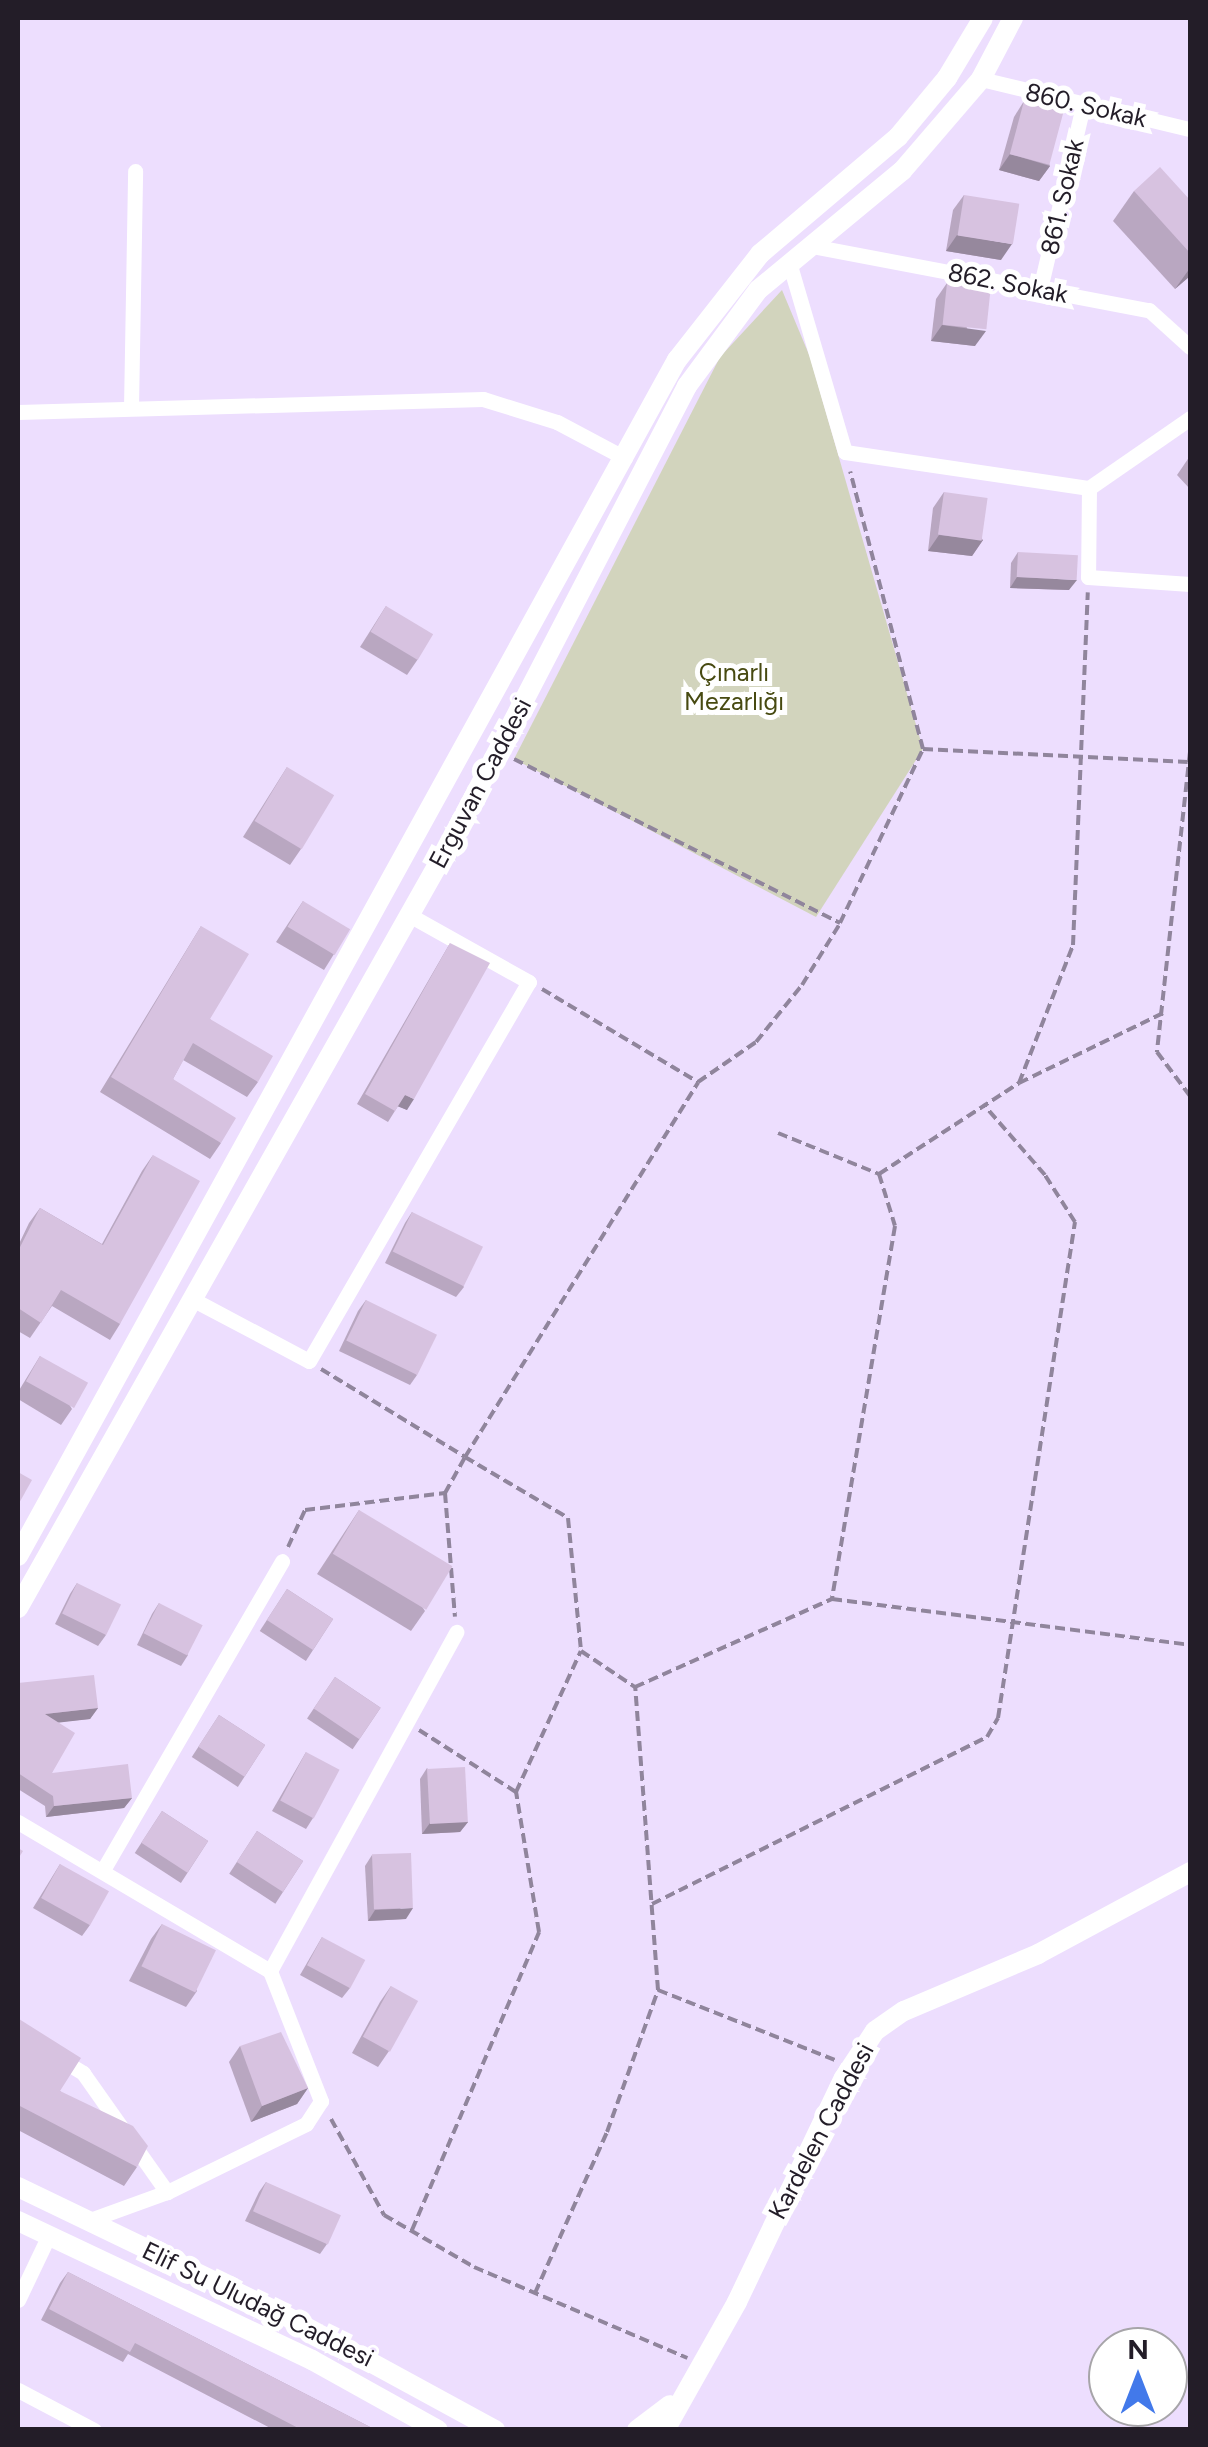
<!DOCTYPE html>
<html>
<head>
<meta charset="utf-8">
<style>
  body { margin:0 }
  #map { position:relative; width:1208px; height:2447px; overflow:hidden; background:#eddefe; font-family:Figtree,sans-serif }
  div>[style] { position:absolute }
  .green>* { inset:0; background:#d2d4bd }
  .path>* { height:4px; margin-top:-2px; transform-origin:0; background:repeating-linear-gradient(90deg,#90859c 0 10px,transparent 0 15px) }
  .street>* { height:15px; margin:-7.5px; padding:0 7.5px; transform-origin:7.5px; border-radius:7.5px; background:#fff }
  .secondary>* { height:20px; margin:-10px; padding:0 10px; transform-origin:10px; border-radius:10px; background:#fff }
  .wall>* { inset:0; background:#b9a7c1; transform-origin:0 0 }
  .shaded-wall>* { inset:0; background:#96889d }
  .building>* { inset:0; background:#d7c2e0; transform-origin:0 0 }
  span { translate:-50% -50%; white-space:nowrap; text-align:center; line-height:1.15; -webkit-text-stroke:10px #fff; paint-order:stroke }
  .street-label { font-size:25px; color:#231d28 }
  .park-label { font-size:25px; color:#474a11 }
  .frame { position:absolute; inset:0; border:20px solid #231d28; pointer-events:none }
  .north { position:absolute; left:1088px; top:2327px; width:100px; height:100px; box-sizing:border-box; background:#fff; border:2px solid #a7a5a9; border-radius:50%; rotate:0deg; font-size:28px; font-weight:700; line-height:40px; text-align:center; color:#231d28 }
  .north::after { content:''; display:block; margin:auto; width:35px; height:45px; background:#4279ea; clip-path:polygon(50% 0,100% 100%,50% 72%,0 100%) }
</style>
</head>
<body>
<div id="map">
  <div class="green">
    <div style="clip-path:polygon(782px 290px,810px 357px,923px 749px,816px 917px,514px 759px,720px 357px)"></div>
  </div>
  <div class="path">
    <div style="left:923px;top:749px;width:265px;rotate:2.8deg"></div>
    <div style="left:1190px;top:752px;width:302px;rotate:96.3deg"></div>
    <div style="left:1157px;top:1052px;width:55px;rotate:53.1deg"></div>
    <div style="left:514px;top:759px;width:365px;rotate:26.7deg"></div>
    <div style="left:840px;top:923px;width:193px;rotate:-64.5deg"></div>
    <div style="left:923px;top:749px;width:287px;rotate:-104.7deg"></div>
    <div style="left:542px;top:989px;width:182px;rotate:30.8deg"></div>
    <div style="left:698px;top:1082px;width:70px;rotate:-34.6deg"></div>
    <div style="left:756px;top:1042px;width:73px;rotate:-51.1deg"></div>
    <div style="left:802px;top:985px;width:70px;rotate:-58.3deg"></div>
    <div style="left:1019px;top:1083px;width:160px;rotate:-25.9deg"></div>
    <div style="left:778px;top:1133px;width:109px;rotate:22.1deg"></div>
    <div style="left:879px;top:1174px;width:167px;rotate:-33deg"></div>
    <div style="left:1019px;top:1083px;width:148px;rotate:-68.6deg"></div>
    <div style="left:1073px;top:945px;width:353px;rotate:-87.6deg"></div>
    <div style="left:879px;top:1174px;width:54px;rotate:72.9deg"></div>
    <div style="left:895px;top:1226px;width:378px;rotate:99.6deg"></div>
    <div style="left:832px;top:1599px;width:361px;rotate:7.3deg"></div>
    <div style="left:321px;top:1369px;width:169px;rotate:31.4deg"></div>
    <div style="left:465px;top:1457px;width:441px;rotate:-58.1deg"></div>
    <div style="left:445px;top:1493px;width:41px;rotate:-60.9deg"></div>
    <div style="left:465px;top:1457px;width:120px;rotate:30.6deg"></div>
    <div style="left:568px;top:1518px;width:134px;rotate:84.4deg"></div>
    <div style="left:288px;top:1547px;width:41px;rotate:-65.3deg"></div>
    <div style="left:305px;top:1510px;width:141px;rotate:-6.9deg"></div>
    <div style="left:445px;top:1493px;width:124px;rotate:85.4deg"></div>
    <div style="left:635px;top:1687px;width:216px;rotate:-24.1deg"></div>
    <div style="left:419px;top:1730px;width:115px;rotate:32.6deg"></div>
    <div style="left:516px;top:1792px;width:155px;rotate:-65.3deg"></div>
    <div style="left:581px;top:1651px;width:65px;rotate:33.7deg"></div>
    <div style="left:652px;top:1904px;width:374px;rotate:-26.5deg"></div>
    <div style="left:987px;top:1737px;width:22px;rotate:-60deg"></div>
    <div style="left:998px;top:1718px;width:502px;rotate:-81.18deg"></div>
    <div style="left:1075px;top:1222px;width:56px;rotate:-122.6deg"></div>
    <div style="left:1045px;top:1175px;width:94px;rotate:-131.1deg"></div>
    <div style="left:658px;top:1990px;width:190px;rotate:21.6deg"></div>
    <div style="left:331px;top:2119px;width:110px;rotate:61.1deg"></div>
    <div style="left:384px;top:2215px;width:104px;rotate:30deg"></div>
    <div style="left:474px;top:2267px;width:232px;rotate:23.1deg"></div>
    <div style="left:412px;top:2230px;width:324px;rotate:-66.9deg"></div>
    <div style="left:539px;top:1932px;width:142px;rotate:-99.3deg"></div>
    <div style="left:535px;top:2293px;width:176px;rotate:-65.9deg"></div>
    <div style="left:607px;top:2132px;width:151px;rotate:-70.2deg"></div>
    <div style="left:658px;top:1990px;width:304px;rotate:-94.3deg"></div>
  </div>
  <div class="street">
    <div style="left:981px;top:79px;width:215px;rotate:13.5deg"></div>
    <div style="left:812px;top:246px;width:343px;rotate:10.8deg"></div>
    <div style="left:1149px;top:310px;width:55px;rotate:42.1deg"></div>
    <div style="left:789px;top:262px;width:198px;rotate:73.6deg"></div>
    <div style="left:845px;top:452px;width:247px;rotate:8.4deg"></div>
    <div style="left:1040px;top:289px;width:189px;rotate:-76.8deg"></div>
    <div style="left:131px;top:408px;width:237px;rotate:-89deg"></div>
    <div style="left:18px;top:412px;width:465px;rotate:-1.6deg"></div>
    <div style="left:483px;top:399px;width:77px;rotate:17.3deg"></div>
    <div style="left:557px;top:422px;width:77px;rotate:27.9deg"></div>
    <div style="left:1089px;top:488px;width:89px;rotate:90.6deg"></div>
    <div style="left:1088px;top:577px;width:102px;rotate:3.9deg"></div>
    <div style="left:1089px;top:488px;width:123px;rotate:-34.7deg"></div>
    <div style="left:192px;top:1299px;width:132px;rotate:27.9deg"></div>
    <div style="left:309px;top:1361px;width:438px;rotate:-59.9deg"></div>
    <div style="left:529px;top:982px;width:137px;rotate:-150.8deg"></div>
    <div style="left:18px;top:1822px;width:293px;rotate:30.6deg"></div>
    <div style="left:270px;top:1971px;width:140px;rotate:68.6deg"></div>
    <div style="left:321px;top:2101px;width:27px;rotate:123deg"></div>
    <div style="left:306px;top:2124px;width:155px;rotate:153.9deg"></div>
    <div style="left:167px;top:2192px;width:85px;rotate:160.1deg"></div>
    <div style="left:103px;top:1870px;width:357px;rotate:-59.9deg"></div>
    <div style="left:270px;top:1971px;width:387px;rotate:-61.2deg"></div>
    <div style="left:60px;top:2059px;width:27px;rotate:31deg"></div>
    <div style="left:83px;top:2073px;width:146px;rotate:54.8deg"></div>
    <div style="left:18px;top:2300px;width:72px;rotate:-64.5deg"></div>
    <div style="left:18px;top:2390px;width:86px;rotate:27.8deg"></div>
  </div>
  <div class="secondary">
    <div style="left:18px;top:1556px;width:1366px;rotate:-61.15deg"></div>
    <div style="left:677px;top:360px;width:135px;rotate:-51.9deg"></div>
    <div style="left:760px;top:254px;width:181px;rotate:-40.3deg"></div>
    <div style="left:898px;top:137px;width:77px;rotate:-50.3deg"></div>
    <div style="left:947px;top:78px;width:70px;rotate:-59deg"></div>
    <div style="left:18px;top:1608px;width:876px;rotate:-60.54deg"></div>
    <div style="left:449px;top:845px;width:517px;rotate:-62.59deg"></div>
    <div style="left:687px;top:386px;width:119px;rotate:-53.5deg"></div>
    <div style="left:758px;top:290px;width:187px;rotate:-39.6deg"></div>
    <div style="left:902px;top:171px;width:121px;rotate:-49.3deg"></div>
    <div style="left:981px;top:79px;width:69px;rotate:-62.3deg"></div>
    <div style="left:18px;top:2187px;width:293px;rotate:25.7deg"></div>
    <div style="left:282px;top:2314px;width:243px;rotate:28.6deg"></div>
    <div style="left:18px;top:2221px;width:325px;rotate:25.3deg"></div>
    <div style="left:312px;top:2360px;width:144px;rotate:29.1deg"></div>
    <div style="left:637px;top:2430px;width:41px;rotate:-37.1deg"></div>
    <div style="left:665px;top:2430px;width:147px;rotate:-60.6deg"></div>
    <div style="left:737px;top:2302px;width:248px;rotate:-64.5deg"></div>
    <div style="left:844px;top:2078px;width:56px;rotate:-56.6deg"></div>
    <div style="left:875px;top:2031px;width:35px;rotate:-35deg"></div>
    <div style="left:904px;top:2011px;width:146px;rotate:-23deg"></div>
    <div style="left:1038px;top:1954px;width:173px;rotate:-28.3deg"></div>
  </div>
  <div class="wall">
    <div style="clip-path:polygon(1024px 101px,1050px 166px,1039px 181px,999px 170px,1014px 117px)"></div>
    <div style="clip-path:polygon(1134px 191px,1190px 200px,1190px 276px,1175px 289px,1113px 221px)"></div>
    <div style="clip-path:polygon(964px 195px,1001px 260px,946px 251px,953px 210px)"></div>
    <div style="clip-path:polygon(947px 283px,975px 346px,931px 341px,936px 299px)"></div>
    <div style="clip-path:polygon(1190px 456px,1190px 489px,1177px 475px)"></div>
    <div style="clip-path:polygon(944px 492px,983px 540px,972px 556px,928px 551px,933px 508px)"></div>
    <div style="clip-path:polygon(1018px 552px,1069px 590px,1010px 588px,1011px 563px)"></div>
    <div style="clip-path:polygon(386px 606px,418px 659px,407px 675px,360px 647px)"></div>
    <div style="clip-path:polygon(287px 767px,301px 849px,290px 865px,243px 837px)"></div>
    <div style="clip-path:polygon(303px 901px,334px 954px,324px 970px,276px 942px)"></div>
    <div style="clip-path:polygon(201px 926px,210px 1019px,258px 1082px,247px 1097px,183px 1060px,173px 1079px,221px 1143px,210px 1159px,100px 1092px)"></div>
    <div style="clip-path:polygon(450px 943px,407px 1110px,398px 1106px,388px 1122px,357px 1104px)"></div>
    <div style="clip-path:polygon(153px 1155px,120px 1324px,110px 1340px,52px 1306px,30px 1338px,18px 1331px,18px 1246px,29px 1223px,40px 1208px,102px 1244px,142px 1171px)"></div>
    <div style="clip-path:polygon(412px 1212px,464px 1287px,456px 1297px,385px 1263px,405px 1223px)"></div>
    <div style="clip-path:polygon(366px 1300px,417px 1375px,410px 1385px,339px 1351px,358px 1311px)"></div>
    <div style="clip-path:polygon(40px 1356px,72px 1409px,61px 1425px,18px 1399px,18px 1392px)"></div>
    <div style="clip-path:polygon(359px 1510px,425px 1611px,411px 1631px,317px 1574px)"></div>
    <div style="clip-path:polygon(77px 1583px,106px 1635px,98px 1646px,55px 1624px,70px 1594px)"></div>
    <div style="left:287px;top:1589px;width:55px;height:50px;rotate:33deg"></div>
    <div style="clip-path:polygon(159px 1603px,188px 1655px,181px 1666px,137px 1645px,152px 1614px)"></div>
    <div style="left:335px;top:1677px;width:55px;height:50px;rotate:34deg"></div>
    <div style="clip-path:polygon(18px 1683px,98px 1708px,90px 1719px,58px 1722px,52px 1773px,132px 1798px,124px 1808px,46px 1817px,45px 1806px,18px 1789px)"></div>
    <div style="left:219px;top:1715px;width:55px;height:50px;rotate:33deg"></div>
    <div style="clip-path:polygon(306px 1752px,313px 1818px,306px 1829px,272px 1811px)"></div>
    <div style="clip-path:polygon(427px 1768px,468px 1822px,460px 1832px,422px 1834px,420px 1779px)"></div>
    <div style="left:162px;top:1811px;width:55px;height:50px;rotate:33deg"></div>
    <div style="left:257px;top:1831px;width:55px;height:51px;rotate:33deg"></div>
    <div style="clip-path:polygon(372px 1855px,406px 1919px,368px 1921px,365px 1866px)"></div>
    <div style="clip-path:polygon(60px 1864px,90px 1925px,82px 1936px,33px 1908px)"></div>
    <div style="clip-path:polygon(162px 1924px,197px 1991px,186px 2007px,129px 1981px,151px 1939px)"></div>
    <div style="clip-path:polygon(322px 1937px,350px 1988px,342px 1998px,300px 1975px)"></div>
    <div style="clip-path:polygon(391px 1986px,389px 2051px,378px 2067px,352px 2053px,380px 2002px)"></div>
    <div style="clip-path:polygon(18px 2021px,60px 2091px,137px 2167px,124px 2186px,18px 2130px)"></div>
    <div style="clip-path:polygon(240px 2046px,308px 2088px,297px 2104px,251px 2122px,229px 2062px)"></div>
    <div style="clip-path:polygon(266px 2182px,327px 2244px,320px 2254px,245px 2221px,259px 2192px)"></div>
    <div style="clip-path:polygon(68px 2272px,376px 2430px,274px 2430px,128px 2354px,123px 2362px,41px 2320px,60px 2283px)"></div>
  </div>
  <div class="shaded-wall">
    <div style="clip-path:polygon(1010px 154px,1050px 166px,1039px 181px,999px 170px)"></div>
    <div style="clip-path:polygon(957px 235px,1012px 244px,1001px 260px,946px 251px)"></div>
    <div style="clip-path:polygon(1190px 268px,1190px 276px,1175px 289px)"></div>
    <div style="clip-path:polygon(942px 325px,986px 331px,975px 346px,931px 341px)"></div>
    <div style="clip-path:polygon(939px 535px,983px 540px,972px 556px,928px 551px)"></div>
    <div style="clip-path:polygon(1017px 577px,1077px 580px,1069px 590px,1010px 588px)"></div>
    <div style="clip-path:polygon(405px 1095px,414px 1099px,407px 1110px,397px 1106px)"></div>
    <div style="clip-path:polygon(98px 1708px,90px 1719px,38px 1725px,45px 1714px)"></div>
    <div style="clip-path:polygon(132px 1798px,124px 1808px,46px 1817px,54px 1806px)"></div>
    <div style="clip-path:polygon(468px 1822px,460px 1832px,422px 1834px,430px 1823px)"></div>
    <div style="clip-path:polygon(413px 1908px,406px 1919px,368px 1921px,375px 1910px)"></div>
    <div style="clip-path:polygon(308px 2088px,297px 2104px,251px 2122px,262px 2106px)"></div>
  </div>
  <div class="building">
    <div style="left:1024px;top:101px;width:41px;height:55px;rotate:15deg"></div>
    <div style="clip-path:polygon(1160px 167px,1190px 200px,1190px 253px,1134px 191px)"></div>
    <div style="left:964px;top:195px;width:56px;height:41px;rotate:9deg"></div>
    <div style="left:947px;top:283px;width:44px;height:42px;rotate:6deg"></div>
    <div style="left:944px;top:492px;width:44px;height:43px;rotate:8deg"></div>
    <div style="left:1018px;top:552px;width:60px;height:25px;rotate:3deg"></div>
    <div style="left:386px;top:606px;width:55px;height:30px;rotate:31deg"></div>
    <div style="left:287px;top:767px;width:55px;height:63px;rotate:31deg"></div>
    <div style="left:303px;top:901px;width:55px;height:30px;rotate:31deg"></div>
    <div style="clip-path:polygon(201px 926px,249px 954px,210px 1019px,273px 1056px,258px 1082px,193px 1043px,173px 1079px,236px 1118px,221px 1143px,111px 1077px)"></div>
    <div style="clip-path:polygon(450px 943px,490px 963px,414px 1099px,405px 1095px,395px 1111px,365px 1094px)"></div>
    <div style="clip-path:polygon(153px 1155px,200px 1181px,120px 1324px,61px 1290px,41px 1323px,18px 1308px,18px 1251px,40px 1208px,103px 1245px)"></div>
    <div style="left:412px;top:1212px;width:79px;height:44px;rotate:26deg"></div>
    <div style="left:366px;top:1300px;width:79px;height:45px;rotate:26deg"></div>
    <div style="left:40px;top:1356px;width:55px;height:29px;rotate:29deg"></div>
    <div style="clip-path:polygon(18px 1472px,32px 1480px,18px 1505px)"></div>
    <div style="left:359px;top:1510px;width:109px;height:51px;rotate:31deg"></div>
    <div style="left:77px;top:1583px;width:49px;height:34px;rotate:26deg"></div>
    <div style="left:287px;top:1589px;width:55px;height:37px;rotate:33deg"></div>
    <div style="left:159px;top:1603px;width:49px;height:34px;rotate:27deg"></div>
    <div style="clip-path:polygon(94px 1675px,98px 1708px,45px 1714px,75px 1733px,52px 1773px,128px 1764px,132px 1798px,54px 1806px,53px 1796px,18px 1773px,18px 1683px)"></div>
    <div style="left:335px;top:1677px;width:55px;height:38px;rotate:34deg"></div>
    <div style="left:219px;top:1715px;width:55px;height:38px;rotate:33deg"></div>
    <div style="left:306px;top:1752px;width:38px;height:55px;rotate:28deg"></div>
    <div style="left:465px;top:1767px;width:55px;height:38px;rotate:87deg"></div>
    <div style="left:162px;top:1811px;width:55px;height:38px;rotate:33deg"></div>
    <div style="left:257px;top:1831px;width:55px;height:37px;rotate:33deg"></div>
    <div style="clip-path:polygon(18px 1848px,23px 1851px,18px 1859px)"></div>
    <div style="left:411px;top:1853px;width:55px;height:39px;rotate:88deg"></div>
    <div style="left:60px;top:1864px;width:56px;height:39px;rotate:29deg"></div>
    <div style="left:162px;top:1924px;width:60px;height:47px;rotate:26deg"></div>
    <div style="left:322px;top:1937px;width:49px;height:32px;rotate:28deg"></div>
    <div style="left:391px;top:1986px;width:31px;height:58px;rotate:29deg"></div>
    <div style="clip-path:polygon(19px 2019px,81px 2058px,60px 2091px,133px 2126px,148px 2146px,137px 2167px,18px 2105px,18px 2021px)"></div>
    <div style="clip-path:polygon(281px 2032px,308px 2088px,262px 2106px,240px 2046px)"></div>
    <div style="left:266px;top:2182px;width:82px;height:32px;rotate:24deg"></div>
    <div style="clip-path:polygon(68px 2272px,376px 2430px,302px 2430px,135px 2343px,130px 2352px,49px 2309px)"></div>
  </div>
  <div class="street-label">
    <span style="left:1086px;top:105px;rotate:13deg">860. Sokak</span>
    <span style="left:1062px;top:197px;rotate:-77deg">861. Sokak</span>
    <span style="left:1008px;top:283px;rotate:11deg">862. Sokak</span>
    <span style="left:480px;top:783px;rotate:-62deg">Erguvan Caddesi</span>
    <span style="left:821px;top:2131px;rotate:-62deg">Kardelen Caddesi</span>
    <span style="left:258px;top:2304px;rotate:26deg">Elif Su Uludağ Caddesi</span>
  </div>
  <div class="park-label">
    <span style="left:734px;top:687px">Çınarlı<br>Mezarlığı</span>
  </div>
  <div class="frame"></div>
  <div class="north">N</div>
</div>
</body>
</html>
